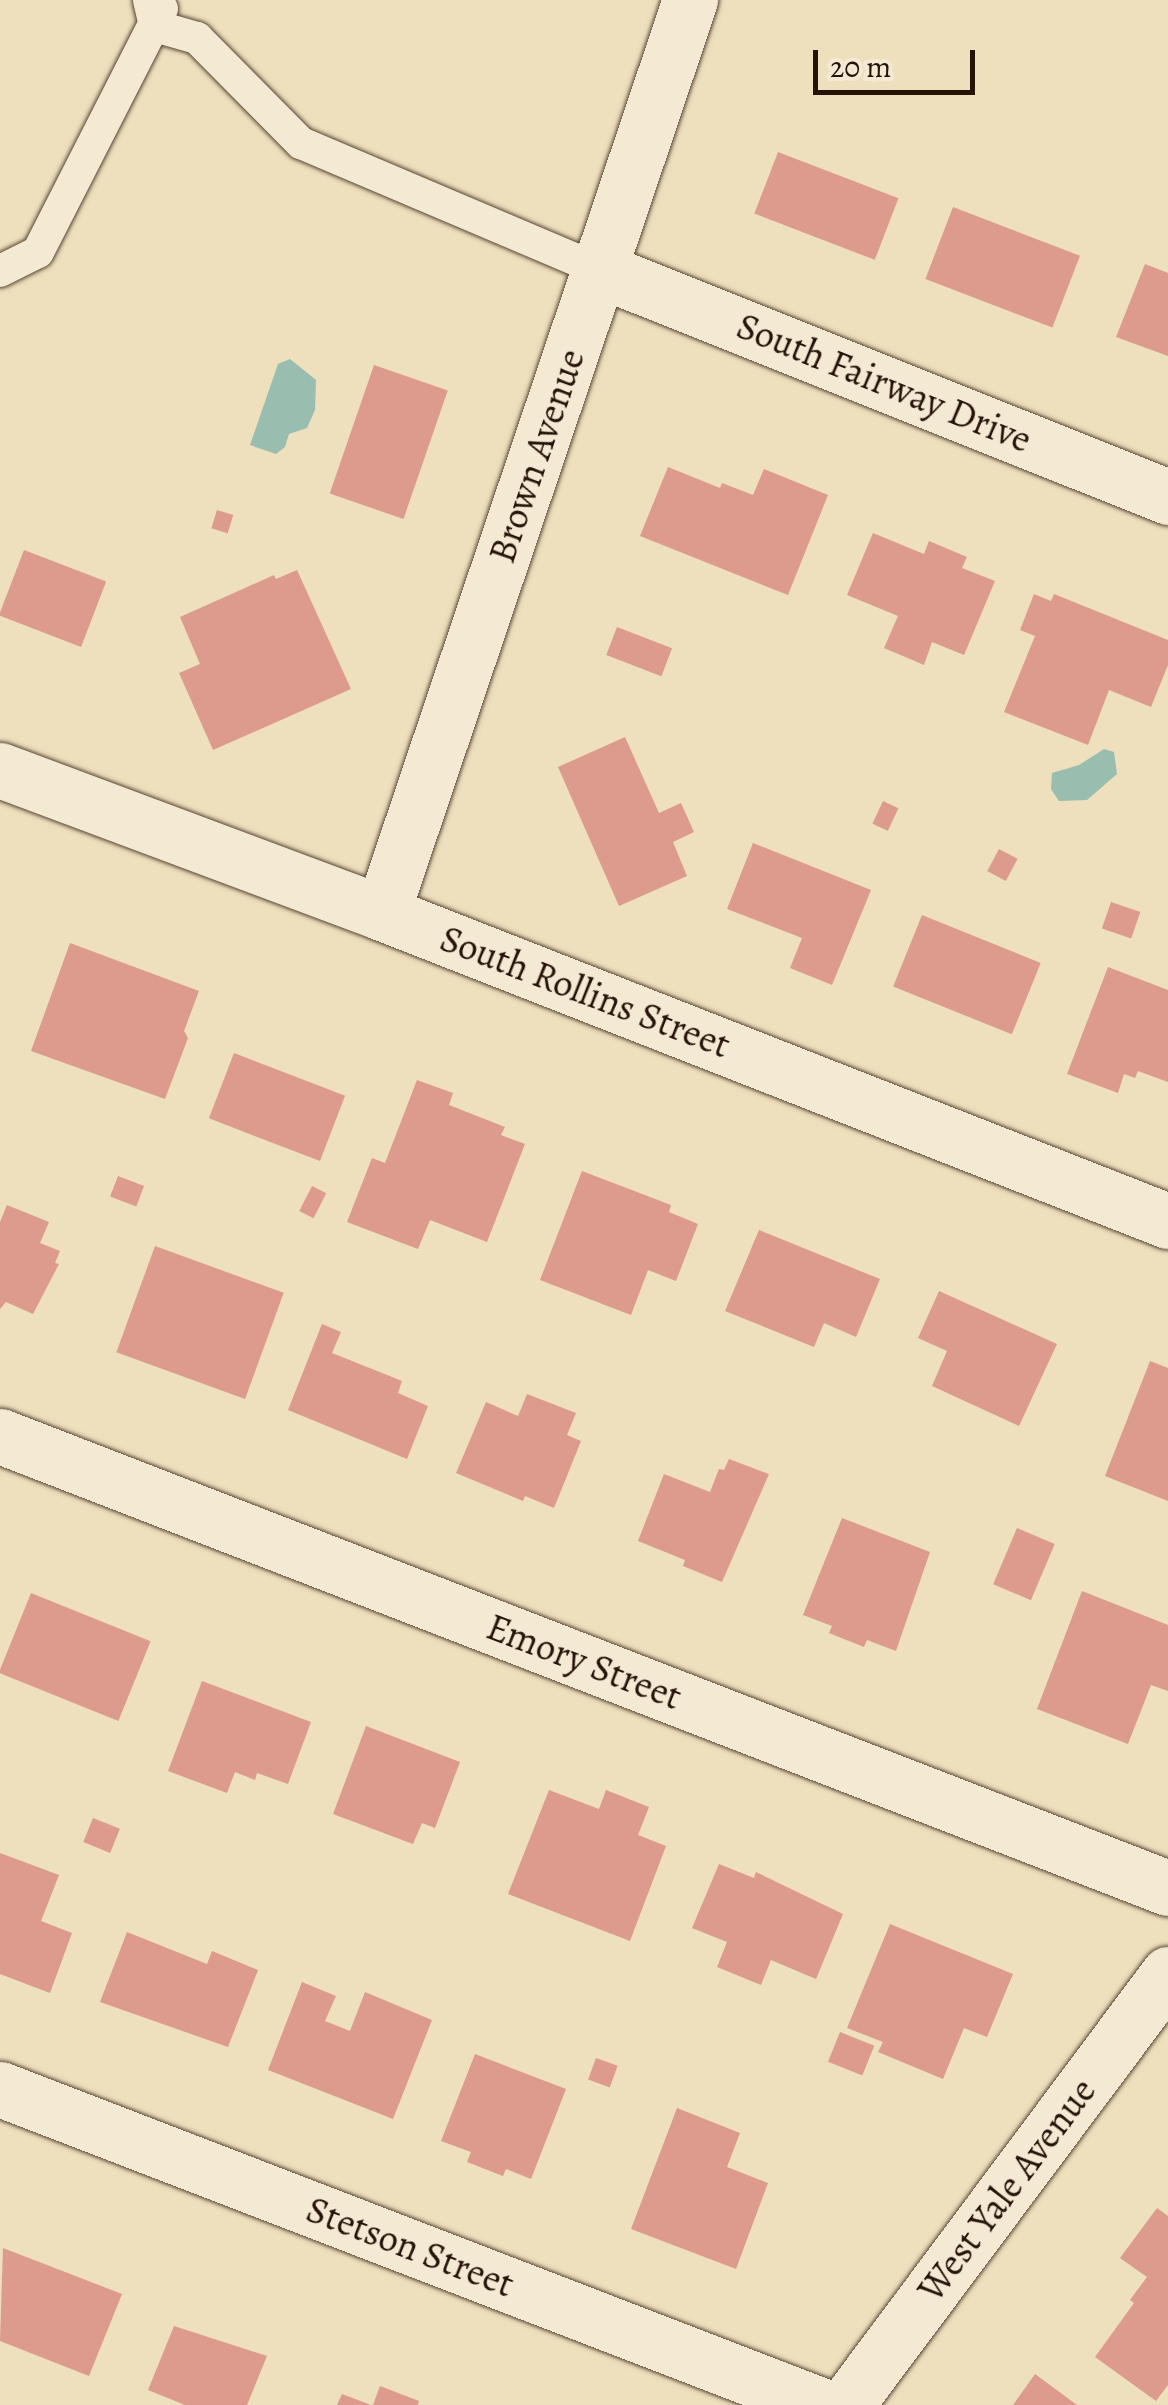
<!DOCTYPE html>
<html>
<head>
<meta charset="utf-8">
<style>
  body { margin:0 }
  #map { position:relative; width:1168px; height:2405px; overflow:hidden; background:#eedfbd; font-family:Alegreya,serif }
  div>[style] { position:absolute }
  .water>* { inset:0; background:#99bdaf }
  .building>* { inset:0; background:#dc9b8d; transform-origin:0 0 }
  .roads { filter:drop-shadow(0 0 2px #574634) drop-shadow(0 0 2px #574634) }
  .service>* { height:32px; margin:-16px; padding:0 16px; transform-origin:16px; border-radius:16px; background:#f4ead4 }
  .minor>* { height:55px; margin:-27.5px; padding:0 27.5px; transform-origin:27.5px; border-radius:27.5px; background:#f4ead4 }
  span { translate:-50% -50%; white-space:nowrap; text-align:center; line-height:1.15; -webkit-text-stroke:10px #f4ead4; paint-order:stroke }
  .street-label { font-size:38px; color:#251307 }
  .scale { position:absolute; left:813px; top:50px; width:162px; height:45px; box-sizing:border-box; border:5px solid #251307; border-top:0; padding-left:12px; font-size:30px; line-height:35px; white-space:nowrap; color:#251307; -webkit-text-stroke:8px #f4ead4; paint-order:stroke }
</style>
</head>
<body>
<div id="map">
  <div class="water">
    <div style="clip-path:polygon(290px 359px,316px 380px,315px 410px,307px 428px,289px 434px,285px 447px,276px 454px,250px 445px,278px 364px)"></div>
    <div style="clip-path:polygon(1104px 749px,1114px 752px,1117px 774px,1087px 800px,1059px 801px,1051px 789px,1052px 773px,1079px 765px)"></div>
  </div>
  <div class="building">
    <div style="left:778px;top:152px;width:129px;height:66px;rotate:21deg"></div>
    <div style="left:953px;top:207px;width:136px;height:77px;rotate:21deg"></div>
    <div style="clip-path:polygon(1145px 264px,1168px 273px,1168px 356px,1116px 337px)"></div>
    <div style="left:374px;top:365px;width:78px;height:136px;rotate:19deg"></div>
    <div style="clip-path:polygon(668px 467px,720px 488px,722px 483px,753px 495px,764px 469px,828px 495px,788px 595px,640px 536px)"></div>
    <div style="left:217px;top:510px;width:17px;height:19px;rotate:17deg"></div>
    <div style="clip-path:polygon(873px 533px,924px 554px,929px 541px,967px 557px,962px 568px,995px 581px,964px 655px,932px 642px,924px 665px,884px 648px,898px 616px,847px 595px)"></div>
    <div style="left:24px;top:550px;width:88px;height:70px;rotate:21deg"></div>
    <div style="clip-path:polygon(297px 570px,351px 689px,213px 750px,179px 673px,200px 664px,180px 617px,274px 575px,276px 579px)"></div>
    <div style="clip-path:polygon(1034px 594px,1051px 601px,1054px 594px,1168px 640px,1168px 665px,1151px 707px,1109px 690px,1088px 745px,1004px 712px,1035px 636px,1020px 630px)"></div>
    <div style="left:617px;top:627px;width:59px;height:30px;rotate:21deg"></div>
    <div style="clip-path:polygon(625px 737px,659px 813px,681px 803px,694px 832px,673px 842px,687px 876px,619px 906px,558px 767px)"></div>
    <div style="left:883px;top:801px;width:17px;height:25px;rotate:25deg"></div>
    <div style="clip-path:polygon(753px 843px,871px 890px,832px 985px,790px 968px,802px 938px,727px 909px)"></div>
    <div style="left:999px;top:849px;width:21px;height:25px;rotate:28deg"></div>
    <div style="left:1111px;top:902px;width:31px;height:28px;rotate:19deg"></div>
    <div style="left:922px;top:915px;width:128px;height:77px;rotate:22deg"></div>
    <div style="clip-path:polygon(70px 943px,199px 991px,184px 1031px,188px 1038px,165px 1099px,31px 1051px)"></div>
    <div style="clip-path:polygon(1108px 967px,1168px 990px,1168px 1082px,1138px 1071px,1135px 1078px,1124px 1074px,1118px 1093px,1067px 1074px)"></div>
    <div style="left:234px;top:1053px;width:119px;height:70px;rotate:21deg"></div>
    <div style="clip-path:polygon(417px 1080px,453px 1093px,449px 1105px,505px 1127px,501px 1135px,525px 1144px,487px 1242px,430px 1220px,418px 1249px,347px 1222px,372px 1158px,385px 1163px)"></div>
    <div style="clip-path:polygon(582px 1171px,671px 1205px,669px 1212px,698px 1224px,676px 1281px,648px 1270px,631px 1315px,540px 1280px)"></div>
    <div style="left:118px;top:1176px;width:28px;height:22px;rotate:21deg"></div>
    <div style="left:312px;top:1186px;width:16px;height:28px;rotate:27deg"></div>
    <div style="clip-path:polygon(7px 1205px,49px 1222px,40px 1243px,60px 1251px,55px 1263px,59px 1264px,33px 1314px,6px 1302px,0 1309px,0 1222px)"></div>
    <div style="clip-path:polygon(759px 1230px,880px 1279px,856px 1337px,824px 1323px,814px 1347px,725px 1311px)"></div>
    <div style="left:155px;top:1246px;width:137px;height:113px;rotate:20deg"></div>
    <div style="clip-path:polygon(939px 1291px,1057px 1344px,1019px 1426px,932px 1386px,947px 1351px,918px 1338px)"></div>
    <div style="clip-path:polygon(322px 1324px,341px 1332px,332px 1353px,402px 1381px,398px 1393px,428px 1406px,407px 1459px,288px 1410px)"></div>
    <div style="clip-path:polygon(1150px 1361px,1168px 1368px,1168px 1501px,1105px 1476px)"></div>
    <div style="clip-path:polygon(527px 1394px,576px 1413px,567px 1435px,581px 1441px,554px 1508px,525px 1496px,523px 1501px,456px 1473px,486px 1402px,518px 1416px)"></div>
    <div style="clip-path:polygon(729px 1459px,769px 1474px,722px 1582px,683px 1566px,685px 1560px,638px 1541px,664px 1474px,710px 1492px,719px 1469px,724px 1470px)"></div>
    <div style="clip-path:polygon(842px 1518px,930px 1552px,896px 1651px,867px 1640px,864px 1647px,829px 1633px,832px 1626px,803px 1615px)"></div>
    <div style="left:1017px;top:1528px;width:41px;height:61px;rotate:23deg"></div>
    <div style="clip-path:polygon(1082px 1591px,1168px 1625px,1168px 1691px,1151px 1685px,1128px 1744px,1037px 1709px)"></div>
    <div style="left:31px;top:1593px;width:129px;height:86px;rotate:22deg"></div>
    <div style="clip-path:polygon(202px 1681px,311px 1722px,288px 1784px,257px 1773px,255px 1780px,235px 1772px,227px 1793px,168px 1771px)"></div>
    <div style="clip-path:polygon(366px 1726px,460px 1762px,435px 1828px,422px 1823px,413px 1844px,333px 1814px)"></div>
    <div style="clip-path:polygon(549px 1790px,599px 1809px,606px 1790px,649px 1807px,638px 1835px,666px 1846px,630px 1941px,508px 1894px)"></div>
    <div style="left:93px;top:1818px;width:29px;height:26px;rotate:22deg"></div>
    <div style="clip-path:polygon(0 1853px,59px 1875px,41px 1921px,72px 1933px,50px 1993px,0 1974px)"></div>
    <div style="clip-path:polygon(719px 1864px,754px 1878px,756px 1872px,843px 1914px,816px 1979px,771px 1960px,761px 1985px,717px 1967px,727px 1942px,692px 1928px)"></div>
    <div style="clip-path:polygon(890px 1924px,1013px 1974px,987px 2037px,964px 2028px,943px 2079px,878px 2052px,883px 2042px,847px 2028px)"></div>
    <div style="clip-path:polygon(127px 1932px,207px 1964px,212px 1951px,258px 1970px,228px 2047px,100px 2002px)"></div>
    <div style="clip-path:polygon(302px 1982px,336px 1996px,325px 2021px,350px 2031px,365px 1992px,432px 2020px,393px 2119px,268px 2070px)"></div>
    <div style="left:840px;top:2032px;width:37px;height:32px;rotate:22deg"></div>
    <div style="clip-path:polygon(475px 2054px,566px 2089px,531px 2179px,506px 2169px,503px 2176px,467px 2162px,471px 2152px,441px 2141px)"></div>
    <div style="left:596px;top:2058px;width:23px;height:23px;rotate:20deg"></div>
    <div style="clip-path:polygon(677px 2108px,740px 2133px,727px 2167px,768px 2183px,736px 2269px,631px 2229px)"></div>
    <div style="clip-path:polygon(1157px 2208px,1168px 2216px,1168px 2385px,1156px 2401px,1095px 2357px,1134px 2303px,1130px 2300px,1147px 2277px,1120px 2258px)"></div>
    <div style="clip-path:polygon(3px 2248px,122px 2294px,89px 2376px,0 2341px)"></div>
    <div style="clip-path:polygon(174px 2326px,267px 2356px,247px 2405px,185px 2405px,148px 2390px)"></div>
    <div style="clip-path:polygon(1035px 2374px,1077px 2405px,1013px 2405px)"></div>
    <div style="clip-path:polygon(380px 2386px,419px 2401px,418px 2405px,373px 2405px)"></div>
    <div style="clip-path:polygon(342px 2394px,371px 2405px,337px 2405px)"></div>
  </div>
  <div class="roads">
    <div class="service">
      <div style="left:149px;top:0;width:27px;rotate:77deg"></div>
      <div style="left:155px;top:26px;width:44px;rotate:15.9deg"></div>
      <div style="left:197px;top:38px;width:148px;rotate:45.3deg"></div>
      <div style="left:301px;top:143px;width:325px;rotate:23deg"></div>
      <div style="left:0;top:271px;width:42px;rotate:-26.6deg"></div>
      <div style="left:38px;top:252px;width:273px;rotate:-63deg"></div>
    </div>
    <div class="minor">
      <div style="left:600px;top:270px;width:612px;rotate:21.78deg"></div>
      <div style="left:0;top:770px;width:408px;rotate:20.5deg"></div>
      <div style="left:382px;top:913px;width:844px;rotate:21.4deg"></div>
      <div style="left:382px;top:913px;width:964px;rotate:-71.36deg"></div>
      <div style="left:0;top:1436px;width:1252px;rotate:21.16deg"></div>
      <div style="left:0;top:2089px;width:879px;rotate:21.07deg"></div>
      <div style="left:846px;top:2405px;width:538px;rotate:-53.24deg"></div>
    </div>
  </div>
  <div class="street-label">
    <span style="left:884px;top:383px;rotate:22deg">South Fairway Drive</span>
    <span style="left:537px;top:456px;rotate:-71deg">Brown Avenue</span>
    <span style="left:585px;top:992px;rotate:21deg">South Rollins Street</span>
    <span style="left:584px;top:1662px;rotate:21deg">Emory Street</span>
    <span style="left:1007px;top:2190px;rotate:-53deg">West Yale Avenue</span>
    <span style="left:410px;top:2247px;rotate:21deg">Stetson Street</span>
  </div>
  <div class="scale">20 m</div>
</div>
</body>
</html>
